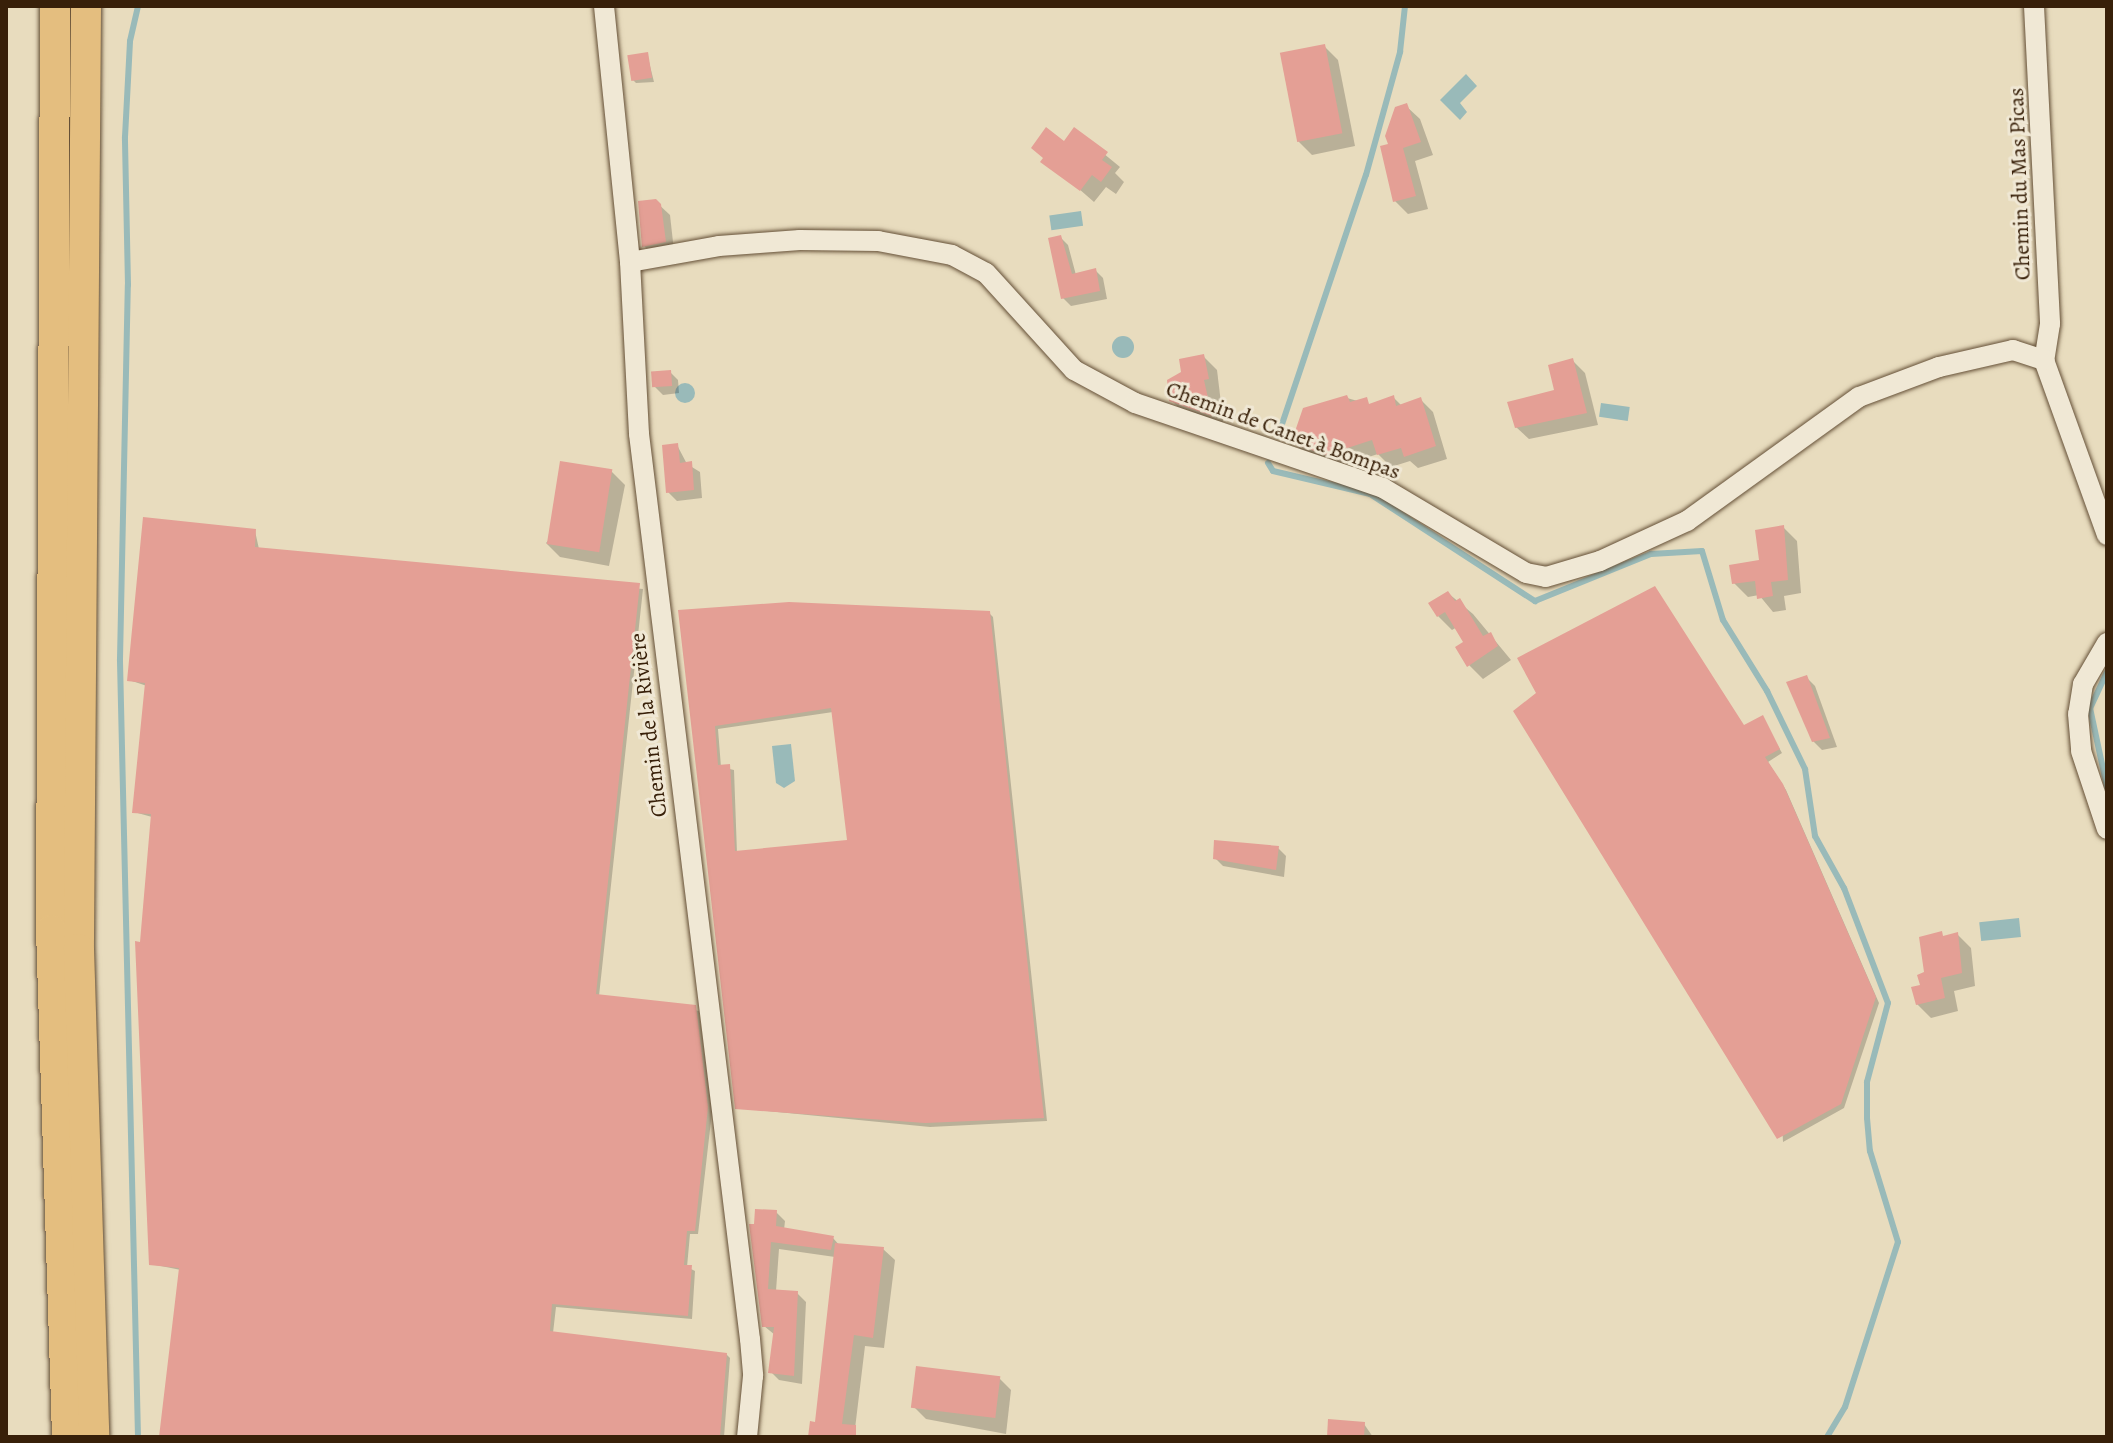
<!DOCTYPE html>
<html>
<head>
<meta charset="utf-8">
<style>
  body { margin:0 }
  #map { position:relative; width:2113px; height:1443px; overflow:hidden; background:#e8dcbe; font-family:Alegreya,serif }
  div>[style] { position:absolute }
  .water>* { inset:0; background:#99bab9; transform-origin:0 0 }
  .round { border-radius:50% }
  .shadow>* { inset:0; background:#0003 }
  .stream>* { height:6px; margin:-3px; padding:0 3px; transform-origin:3px; border-radius:3px; background:#99bab9 }
  .building>* { inset:0; background:#e49f95; transform-origin:0 0 }
  .roads { filter:drop-shadow(0 0 2px #644f36) drop-shadow(0 0 2px #644f36) }
  .minor>* { height:20px; margin:-10px; padding:0 10px; transform-origin:10px; border-radius:10px; background:#f0e8d5 }
  .highway>* { height:30px; margin:-15px; padding:0 15px; transform-origin:15px; border-radius:15px; background:#e4be7f }
  span { translate:-50% -50%; white-space:nowrap; text-align:center; line-height:1.15; -webkit-text-stroke:6px #f0e8d5; paint-order:stroke }
  .street-label { font-size:22px; color:#382009 }
  .frame { position:absolute; inset:0; border:8px solid #382009; pointer-events:none }
</style>
</head>
<body>
<div id="map">
  <div class="water">
    <div style="clip-path:polygon(1466px 74px,1477px 86px,1460px 103px,1467px 112px,1460px 120px,1440px 100px)"></div>
    <div style="left:1081px;top:211px;width:15px;height:32px;rotate:82deg"></div>
    <div class="round" style="left:1112px;top:336px;width:22px;height:22px"></div>
    <div class="round" style="left:675px;top:383px;width:20px;height:20px"></div>
    <div style="left:1601px;top:403px;width:29px;height:14px;rotate:8deg"></div>
    <div style="clip-path:polygon(791px 744px,795px 781px,784px 788px,776px 783px,772px 746px)"></div>
    <div style="left:2019px;top:918px;width:19px;height:40px;rotate:84deg"></div>
  </div>
  <div class="shadow">
    <div style="clip-path:polygon(1324px 46px,1338px 60px,1355px 146px,1312px 155px,1298px 141px)"></div>
    <div style="clip-path:polygon(647px 54px,654px 82px,636px 83px,632px 79px)"></div>
    <div style="clip-path:polygon(1406px 106px,1420px 119px,1433px 155px,1415px 161px,1428px 209px,1408px 214px,1395px 201px,1390px 146px)"></div>
    <div style="clip-path:polygon(1075px 130px,1120px 167px,1115px 173px,1124px 182px,1116px 194px,1106px 187px,1094px 202px,1047px 161px)"></div>
    <div style="clip-path:polygon(655px 201px,670px 215px,674px 251px,653px 255px,644px 246px)"></div>
    <div style="clip-path:polygon(1060px 237px,1068px 245px,1076px 275px,1095px 270px,1103px 278px,1107px 299px,1071px 306px,1063px 298px)"></div>
    <div style="clip-path:polygon(1203px 356px,1217px 370px,1224px 428px,1185px 414px,1171px 400px,1183px 373px)"></div>
    <div style="clip-path:polygon(1572px 360px,1585px 373px,1598px 425px,1529px 439px,1516px 427px,1557px 392px)"></div>
    <div style="clip-path:polygon(670px 372px,678px 380px,679px 393px,663px 395px,655px 387px)"></div>
    <div style="clip-path:polygon(1393px 397px,1402px 406px,1421px 400px,1433px 412px,1447px 459px,1418px 468px,1410px 461px,1391px 467px,1378px 454px,1340px 466px,1305px 454px,1293px 442px,1347px 398px,1372px 405px)"></div>
    <div style="clip-path:polygon(677px 445px,687px 464px,700px 472px,702px 498px,677px 501px,668px 492px)"></div>
    <div style="clip-path:polygon(611px 471px,625px 485px,609px 566px,560px 557px,546px 543px)"></div>
    <div style="clip-path:polygon(1783px 527px,1797px 541px,1801px 593px,1784px 596px,1786px 610px,1773px 612px,1759px 595px,1748px 597px,1734px 583px,1761px 561px)"></div>
    <div style="clip-path:polygon(255px 531px,259px 549px,643px 589px,599px 996px,699px 1011px,712px 1112px,698px 1234px,690px 1234px,687px 1267px,695px 1271px,692px 1319px,556px 1307px,553px 1333px,726px 1354px,730px 1358px,724px 1437px,161px 1437px,181px 1270px,151px 1264px,152px 817px,134px 812px,147px 686px,129px 680px)"></div>
    <div style="clip-path:polygon(1448px 593px,1473px 614px,1511px 660px,1483px 679px,1469px 665px,1466px 642px,1457px 627px,1452px 630px,1438px 616px)"></div>
    <div style="clip-path:polygon(evenodd,680px 612px,989px 613px,993px 617px,1047px 1121px,930px 1127px,737px 1108px,680px 612px,833px 712px,849px 841px,737px 853px,734px 770px,721px 767px,718px 729px,833px 712px)"></div>
    <div style="clip-path:polygon(1806px 677px,1815px 686px,1837px 747px,1822px 750px,1813px 741px)"></div>
    <div style="clip-path:polygon(1762px 718px,1782px 753px,1768px 762px,1786px 790px,1879px 1003px,1844px 1108px,1783px 1142px)"></div>
    <div style="clip-path:polygon(1278px 848px,1286px 856px,1284px 877px,1223px 866px,1215px 858px)"></div>
    <div style="clip-path:polygon(1957px 934px,1971px 948px,1975px 986px,1954px 991px,1958px 1011px,1931px 1018px,1917px 1004px,1922px 986px)"></div>
    <div style="clip-path:polygon(776px 1212px,785px 1221px,784px 1230px,833px 1238px,840px 1246px,883px 1249px,895px 1260px,884px 1348px,865px 1346px,854px 1437px,810px 1437px,817px 1424px,835px 1257px,779px 1249px,776px 1291px,797px 1293px,806px 1302px,802px 1384px,779px 1380px,771px 1372px,775px 1335px,764px 1326px,751px 1226px)"></div>
    <div style="clip-path:polygon(999px 1378px,1011px 1390px,1006px 1434px,926px 1419px,914px 1407px)"></div>
    <div style="clip-path:polygon(1364px 1424px,1373px 1437px,1329px 1437px)"></div>
  </div>
  <div class="stream">
    <div style="left:1278px;top:436px;width:275px;rotate:-71.4deg"></div>
    <div style="left:1366px;top:175px;width:128px;rotate:-74.5deg"></div>
    <div style="left:1400px;top:52px;width:46px;rotate:-83.8deg"></div>
    <div style="left:1268px;top:463px;width:9px;rotate:58deg"></div>
    <div style="left:1273px;top:471px;width:100px;rotate:13.3deg"></div>
    <div style="left:1370px;top:494px;width:197px;rotate:33deg"></div>
    <div style="left:1535px;top:601px;width:125px;rotate:-22.1deg"></div>
    <div style="left:1651px;top:554px;width:51px;rotate:-3.4deg"></div>
    <div style="left:1702px;top:551px;width:72px;rotate:73.1deg"></div>
    <div style="left:1723px;top:620px;width:84px;rotate:58.2deg"></div>
    <div style="left:1767px;top:691px;width:87px;rotate:64deg"></div>
    <div style="left:1805px;top:769px;width:68px;rotate:81.5deg"></div>
    <div style="left:1815px;top:836px;width:60px;rotate:60.9deg"></div>
    <div style="left:1844px;top:888px;width:123px;rotate:69.1deg"></div>
    <div style="left:1888px;top:1003px;width:82px;rotate:104.9deg"></div>
    <div style="left:1867px;top:1082px;width:36px;rotate:90deg"></div>
    <div style="left:1867px;top:1118px;width:33px;rotate:85deg"></div>
    <div style="left:1870px;top:1151px;width:95px;rotate:72.9deg"></div>
    <div style="left:1898px;top:1242px;width:173px;rotate:107.8deg"></div>
    <div style="left:1845px;top:1407px;width:35px;rotate:121deg"></div>
    <div style="left:2107px;top:672px;width:40px;rotate:115deg"></div>
    <div style="left:2090px;top:708px;width:81px;rotate:77.9deg"></div>
    <div style="left:138px;top:1437px;width:778px;rotate:-91.33deg"></div>
    <div style="left:120px;top:659px;width:374px;rotate:-88.8deg"></div>
    <div style="left:128px;top:285px;width:148px;rotate:-91.2deg"></div>
    <div style="left:125px;top:137px;width:96px;rotate:-87deg"></div>
    <div style="left:130px;top:41px;width:36px;rotate:-77deg"></div>
  </div>
  <div class="building">
    <div style="left:1325px;top:44px;width:91px;height:46px;rotate:79deg"></div>
    <div style="left:648px;top:52px;width:26px;height:21px;rotate:81deg"></div>
    <div style="clip-path:polygon(1407px 103px,1421px 142px,1403px 148px,1416px 196px,1393px 202px,1380px 146px,1388px 144px,1385px 136px,1395px 107px)"></div>
    <div style="clip-path:polygon(1046px 127px,1064px 141px,1074px 127px,1108px 152px,1102px 160px,1112px 167px,1101px 182px,1092px 175px,1080px 191px,1040px 162px,1043px 158px,1031px 148px)"></div>
    <div style="clip-path:polygon(656px 199px,661px 204px,666px 242px,642px 247px,638px 201px)"></div>
    <div style="clip-path:polygon(1061px 235px,1072px 274px,1096px 268px,1100px 291px,1061px 299px,1048px 238px)"></div>
    <div style="clip-path:polygon(1204px 354px,1209px 379px,1204px 380px,1212px 416px,1169px 401px,1167px 380px,1181px 372px,1179px 359px)"></div>
    <div style="clip-path:polygon(1573px 358px,1587px 413px,1515px 428px,1507px 402px,1554px 390px,1548px 365px)"></div>
    <div style="left:671px;top:370px;width:16px;height:20px;rotate:86deg"></div>
    <div style="clip-path:polygon(1347px 395px,1350px 402px,1367px 397px,1369px 404px,1394px 395px,1396px 406px,1421px 397px,1436px 446px,1404px 457px,1401px 448px,1377px 455px,1372px 440px,1326px 455px,1291px 443px,1303px 408px)"></div>
    <div style="clip-path:polygon(678px 443px,680px 463px,692px 461px,694px 490px,666px 493px,662px 445px)"></div>
    <div style="left:560px;top:461px;width:53px;height:84px;rotate:9deg"></div>
    <div style="clip-path:polygon(143px 517px,256px 529px,255px 547px,640px 583px,596px 994px,696px 1005px,708px 1107px,695px 1231px,687px 1231px,684px 1265px,692px 1265px,688px 1316px,552px 1304px,550px 1331px,727px 1353px,720px 1437px,159px 1437px,179px 1268px,149px 1265px,135px 941px,140px 942px,151px 814px,132px 813px,145px 683px,127px 681px)"></div>
    <div style="clip-path:polygon(1784px 525px,1788px 580px,1771px 582px,1773px 596px,1757px 599px,1755px 581px,1732px 584px,1729px 565px,1759px 560px,1755px 530px)"></div>
    <div style="clip-path:polygon(1655px 586px,1744px 725px,1763px 715px,1780px 749px,1765px 757px,1783px 784px,1876px 997px,1841px 1104px,1777px 1139px,1513px 711px,1536px 693px,1517px 658px)"></div>
    <div style="clip-path:polygon(1448px 591px,1455px 601px,1460px 598px,1483px 636px,1491px 632px,1498px 646px,1467px 667px,1455px 647px,1463px 642px,1445px 612px,1437px 617px,1428px 603px)"></div>
    <div style="clip-path:polygon(evenodd,789px 602px,990px 611px,1044px 1118px,925px 1123px,735px 1109px,678px 610px,789px 602px,831px 708px,847px 840px,735px 851px,730px 764px,718px 765px,715px 726px,831px 708px)"></div>
    <div style="clip-path:polygon(1807px 675px,1830px 738px,1812px 742px,1786px 682px)"></div>
    <div style="clip-path:polygon(1214px 840px,1279px 846px,1276px 870px,1213px 859px)"></div>
    <div style="clip-path:polygon(1942px 931px,1943px 936px,1958px 932px,1962px 973px,1941px 978px,1945px 998px,1916px 1005px,1911px 987px,1920px 985px,1917px 975px,1924px 972px,1919px 937px)"></div>
    <div style="clip-path:polygon(755px 1209px,777px 1210px,776px 1226px,834px 1236px,831px 1250px,771px 1242px,768px 1289px,798px 1291px,794px 1376px,768px 1373px,774px 1327px,762px 1327px,749px 1224px,754px 1224px)"></div>
    <div style="clip-path:polygon(835px 1243px,884px 1247px,873px 1338px,854px 1335px,842px 1424px,856px 1425px,856px 1437px,808px 1437px,810px 1421px,815px 1422px)"></div>
    <div style="left:916px;top:1366px;width:85px;height:42px;rotate:7deg"></div>
    <div style="clip-path:polygon(1328px 1419px,1365px 1422px,1364px 1437px,1327px 1437px)"></div>
  </div>
  <div class="roads">
    <div class="minor">
      <div style="left:604px;top:6px;width:257px;rotate:84.2deg"></div>
      <div style="left:630px;top:262px;width:172px;rotate:87deg"></div>
      <div style="left:639px;top:434px;width:912px;rotate:83.01deg"></div>
      <div style="left:750px;top:1339px;width:37px;rotate:85deg"></div>
      <div style="left:753px;top:1376px;width:61px;rotate:95.6deg"></div>
      <div style="left:2034px;top:6px;width:318px;rotate:87.1deg"></div>
      <div style="left:2050px;top:324px;width:36px;rotate:99deg"></div>
      <div style="left:2044px;top:360px;width:186px;rotate:70.2deg"></div>
      <div style="left:630px;top:262px;width:90px;rotate:-10.2deg"></div>
      <div style="left:719px;top:246px;width:81px;rotate:-4.2deg"></div>
      <div style="left:800px;top:240px;width:78px;rotate:0.7deg"></div>
      <div style="left:878px;top:241px;width:75px;rotate:10.7deg"></div>
      <div style="left:952px;top:255px;width:38px;rotate:28deg"></div>
      <div style="left:986px;top:273px;width:131px;rotate:47.8deg"></div>
      <div style="left:1074px;top:370px;width:69px;rotate:28.4deg"></div>
      <div style="left:1135px;top:403px;width:262px;rotate:18.9deg"></div>
      <div style="left:1383px;top:488px;width:166px;rotate:30.7deg"></div>
      <div style="left:1526px;top:573px;width:20px;rotate:11deg"></div>
      <div style="left:1546px;top:577px;width:56px;rotate:-16.5deg"></div>
      <div style="left:1600px;top:561px;width:96px;rotate:-24.7deg"></div>
      <div style="left:1687px;top:521px;width:212px;rotate:-35.8deg"></div>
      <div style="left:1859px;top:397px;width:85px;rotate:-20.6deg"></div>
      <div style="left:1939px;top:367px;width:76px;rotate:-12.9deg"></div>
      <div style="left:2013px;top:350px;width:33px;rotate:18deg"></div>
      <div style="left:2107px;top:643px;width:48px;rotate:120.3deg"></div>
      <div style="left:2083px;top:684px;width:30px;rotate:99deg"></div>
      <div style="left:2078px;top:714px;width:37px;rotate:85deg"></div>
      <div style="left:2081px;top:751px;width:82px;rotate:71.6deg"></div>
    </div>
    <div class="highway">
      <div style="left:55px;top:6px;width:924px;rotate:90.25deg"></div>
      <div style="left:51px;top:930px;width:507px;rotate:88.19deg"></div>
      <div style="left:86px;top:6px;width:943px;rotate:90.43deg"></div>
      <div style="left:79px;top:949px;width:488px;rotate:88.2deg"></div>
    </div>
  </div>
  <div class="street-label">
    <span style="left:2020px;top:184px;rotate:-92deg">Chemin du Mas Picas</span>
    <span style="left:1283px;top:431px;rotate:20deg">Chemin de Canet à Bompas</span>
    <span style="left:649px;top:725px;rotate:-97deg">Chemin de la Rivière</span>
  </div>
  <div class="frame"></div>
</div>
</body>
</html>
